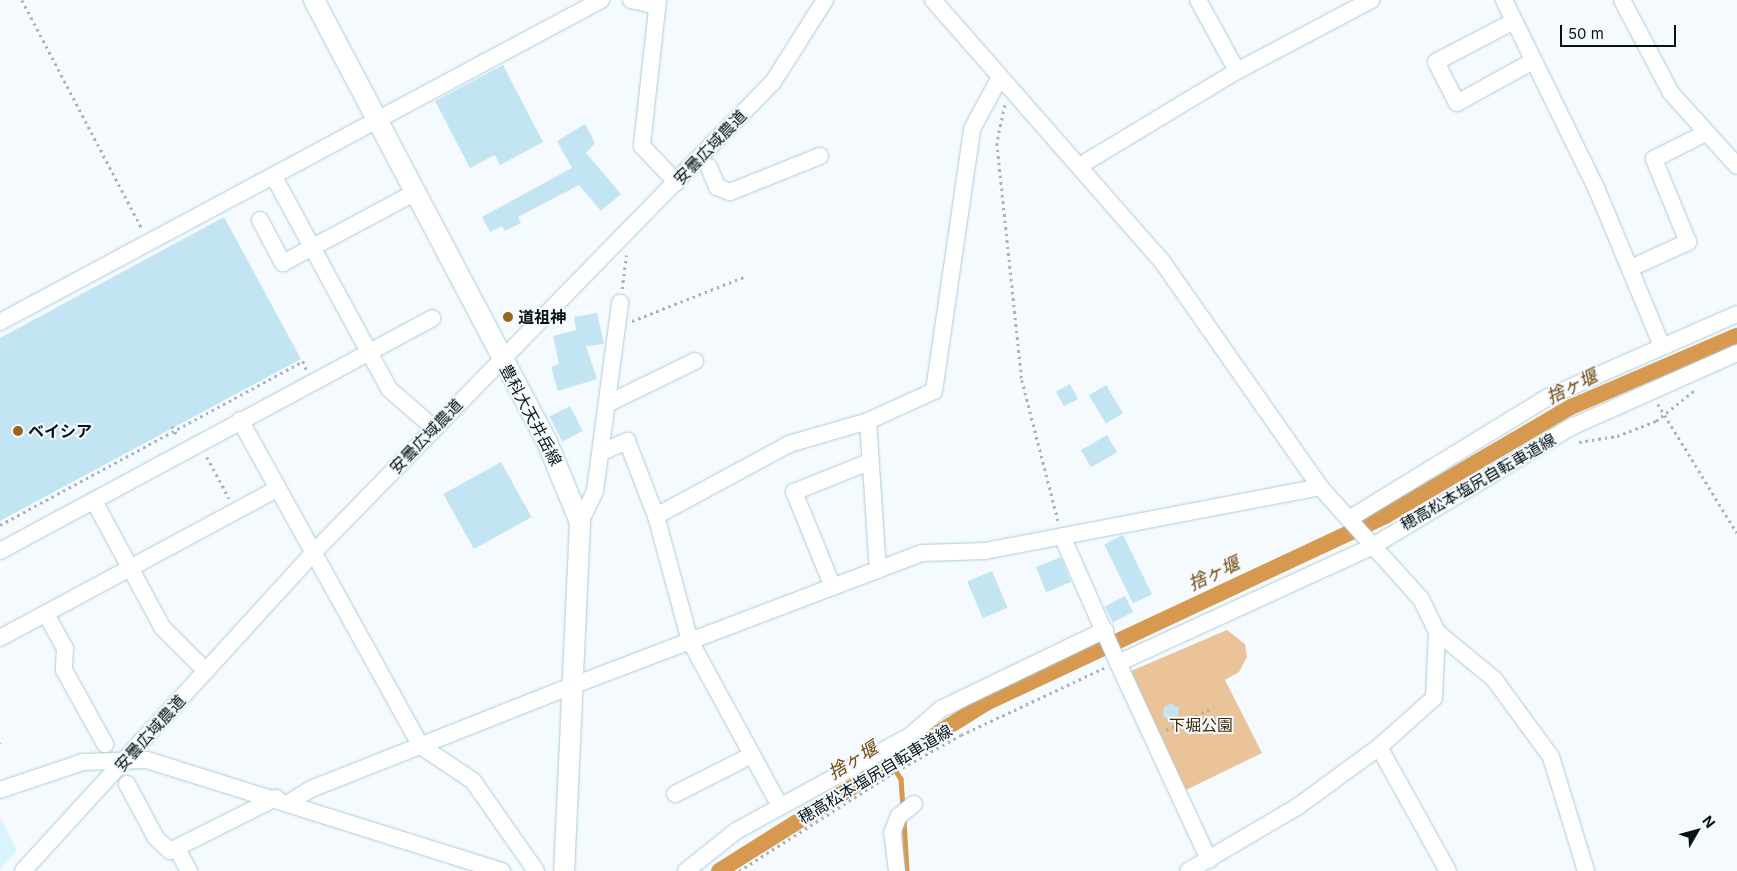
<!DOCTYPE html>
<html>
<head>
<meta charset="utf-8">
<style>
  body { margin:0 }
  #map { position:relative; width:1737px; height:871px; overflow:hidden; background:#f4fafd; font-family:Inter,"Noto Sans JP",sans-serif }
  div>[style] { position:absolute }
  .built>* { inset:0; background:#daf4fe }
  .green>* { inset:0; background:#eac399 }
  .stream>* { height:4.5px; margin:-2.25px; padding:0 2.25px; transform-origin:2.25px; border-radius:2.25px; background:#d6994f }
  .canal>* { height:16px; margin:-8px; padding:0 8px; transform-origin:8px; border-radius:8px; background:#d6994f }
  .building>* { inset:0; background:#c3e5f3; transform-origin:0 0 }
  .path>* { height:2.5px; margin-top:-1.25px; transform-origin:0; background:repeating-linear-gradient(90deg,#aab2b6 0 2.5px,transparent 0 6.5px) }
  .roads { filter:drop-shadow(0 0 1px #aaccd9) drop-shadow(0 0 1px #aaccd9) }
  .minor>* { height:16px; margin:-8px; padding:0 8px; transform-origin:8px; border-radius:8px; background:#fff }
  .major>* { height:20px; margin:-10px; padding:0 10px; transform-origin:10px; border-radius:10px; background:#fff }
  .dots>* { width:14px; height:14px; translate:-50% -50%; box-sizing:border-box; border:2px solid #f4fafd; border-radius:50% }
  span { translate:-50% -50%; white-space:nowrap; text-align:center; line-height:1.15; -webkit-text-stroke:4px #f4fafd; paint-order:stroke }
  .street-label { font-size:16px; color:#071317 }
  .poi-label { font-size:16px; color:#071317; font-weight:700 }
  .left { translate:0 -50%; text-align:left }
  .park-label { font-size:16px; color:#432a09 }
  .water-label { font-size:18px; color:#71480e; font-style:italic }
  .north { position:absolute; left:1672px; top:806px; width:50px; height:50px; -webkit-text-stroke:4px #f4fafd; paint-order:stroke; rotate:52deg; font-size:14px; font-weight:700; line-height:20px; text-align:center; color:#071317 }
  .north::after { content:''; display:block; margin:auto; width:18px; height:22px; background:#071317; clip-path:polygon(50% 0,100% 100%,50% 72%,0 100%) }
  .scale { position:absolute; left:1560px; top:25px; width:116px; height:22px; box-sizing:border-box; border:2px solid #071317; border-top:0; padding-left:6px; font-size:15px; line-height:18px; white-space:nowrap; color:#071317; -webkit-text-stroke:4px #f4fafd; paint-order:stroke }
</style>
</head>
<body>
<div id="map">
  <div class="built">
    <div style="clip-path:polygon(0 817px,17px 851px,0 869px)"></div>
  </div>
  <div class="green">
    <div style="clip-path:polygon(1227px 630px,1245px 644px,1247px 657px,1239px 672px,1225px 680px,1262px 753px,1186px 790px,1131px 671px)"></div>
  </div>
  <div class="stream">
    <div style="left:890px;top:762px;width:20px;rotate:57deg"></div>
    <div style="left:901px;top:779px;width:28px;rotate:86deg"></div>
    <div style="left:904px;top:820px;width:51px;rotate:86.6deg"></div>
  </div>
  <div class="canal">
    <div style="left:719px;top:871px;width:315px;rotate:-32.2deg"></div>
    <div style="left:986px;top:703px;width:441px;rotate:-25.1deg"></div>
    <div style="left:1385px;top:516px;width:216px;rotate:-30.4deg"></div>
    <div style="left:1571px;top:407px;width:181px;rotate:-23.2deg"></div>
  </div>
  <div class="building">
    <div style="clip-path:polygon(503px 65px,543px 142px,500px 165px,495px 155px,470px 168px,435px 101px)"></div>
    <div style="clip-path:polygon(585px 124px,595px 143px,586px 153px,621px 194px,601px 211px,579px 185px,518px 217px,521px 223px,505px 231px,502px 226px,490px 232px,482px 217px,572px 168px,557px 141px)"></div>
    <div style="clip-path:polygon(224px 217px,301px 359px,0 521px,0 338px)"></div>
    <div style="clip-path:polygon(597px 313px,604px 344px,586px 346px,597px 379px,558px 391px,551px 367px,559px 364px,553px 336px,576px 330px,574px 317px)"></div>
    <div style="left:1070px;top:384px;width:17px;height:16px;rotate:62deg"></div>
    <div style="left:1106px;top:385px;width:33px;height:20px;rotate:59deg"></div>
    <div style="left:570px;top:406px;width:28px;height:23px;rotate:63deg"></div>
    <div style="left:1107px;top:435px;width:20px;height:30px;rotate:60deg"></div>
    <div style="left:501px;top:462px;width:63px;height:66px;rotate:61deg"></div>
    <div style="left:1123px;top:535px;width:66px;height:21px;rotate:64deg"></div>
    <div style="left:1061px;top:557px;width:27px;height:27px;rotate:68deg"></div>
    <div style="left:992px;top:571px;width:40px;height:27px;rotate:67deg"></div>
    <div style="left:1125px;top:596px;width:18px;height:23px;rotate:63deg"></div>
    <div style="clip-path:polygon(1171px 703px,1179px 708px,1178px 717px,1170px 721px,1163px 716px,1164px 707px)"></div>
  </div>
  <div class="path">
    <div style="left:22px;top:0;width:259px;rotate:62.3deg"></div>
    <div style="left:1005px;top:105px;width:39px;rotate:102deg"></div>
    <div style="left:997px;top:143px;width:238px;rotate:84deg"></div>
    <div style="left:1022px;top:380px;width:145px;rotate:75.6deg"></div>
    <div style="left:622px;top:289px;width:34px;rotate:-83deg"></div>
    <div style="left:632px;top:321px;width:123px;rotate:-21.5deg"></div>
    <div style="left:1658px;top:404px;width:151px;rotate:58.5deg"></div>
    <div style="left:172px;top:426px;width:13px;rotate:61deg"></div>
    <div style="left:1579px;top:442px;width:38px;rotate:-9deg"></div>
    <div style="left:1617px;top:436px;width:42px;rotate:-21deg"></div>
    <div style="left:1656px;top:421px;width:51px;rotate:-38.7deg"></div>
    <div style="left:207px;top:457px;width:47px;rotate:61.8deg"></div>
    <div style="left:0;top:525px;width:345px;rotate:-28.4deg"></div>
    <div style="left:303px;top:361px;width:9px;rotate:69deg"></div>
    <div style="left:1166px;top:730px;width:53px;rotate:-25.6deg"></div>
    <div style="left:0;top:743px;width:1px;rotate:90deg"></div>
    <div style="left:739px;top:871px;width:180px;rotate:-32.5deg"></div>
    <div style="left:891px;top:774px;width:80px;rotate:-29.1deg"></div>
    <div style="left:961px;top:735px;width:158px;rotate:-25.1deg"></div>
  </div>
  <div class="roads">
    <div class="minor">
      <div style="left:631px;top:0;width:27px;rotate:13deg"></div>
      <div style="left:658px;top:0;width:147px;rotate:96.3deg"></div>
      <div style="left:642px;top:146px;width:50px;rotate:46.6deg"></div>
      <div style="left:933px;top:0;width:346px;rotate:48.8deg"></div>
      <div style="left:1161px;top:260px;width:277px;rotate:55deg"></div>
      <div style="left:1320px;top:487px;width:151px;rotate:48deg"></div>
      <div style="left:1421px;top:599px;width:37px;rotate:64deg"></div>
      <div style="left:1437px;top:632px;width:66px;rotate:92.6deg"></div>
      <div style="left:1434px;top:698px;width:74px;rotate:138.3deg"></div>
      <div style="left:1379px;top:747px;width:102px;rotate:143.8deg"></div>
      <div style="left:1297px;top:807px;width:126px;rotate:149.6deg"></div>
      <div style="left:1198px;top:0;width:81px;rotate:61.2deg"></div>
      <div style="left:1504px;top:0;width:212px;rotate:63.9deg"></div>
      <div style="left:1597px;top:190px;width:169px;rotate:67.4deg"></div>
      <div style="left:1622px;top:0;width:105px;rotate:62.2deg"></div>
      <div style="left:1671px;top:93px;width:98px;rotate:47.9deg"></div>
      <div style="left:1514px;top:21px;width:88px;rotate:152.3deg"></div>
      <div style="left:1436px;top:62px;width:46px;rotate:62.9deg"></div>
      <div style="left:1457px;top:103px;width:87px;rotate:-28.9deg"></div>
      <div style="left:1081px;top:165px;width:182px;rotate:-31.1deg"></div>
      <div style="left:1237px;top:71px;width:152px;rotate:-27.9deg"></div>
      <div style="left:709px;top:167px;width:22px;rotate:68deg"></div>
      <div style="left:717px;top:187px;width:14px;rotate:21deg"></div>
      <div style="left:730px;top:192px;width:97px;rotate:-21.8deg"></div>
      <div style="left:274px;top:177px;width:241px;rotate:61.5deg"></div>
      <div style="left:389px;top:389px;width:60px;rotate:40.9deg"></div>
      <div style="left:260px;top:220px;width:49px;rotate:61.9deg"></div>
      <div style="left:283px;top:263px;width:151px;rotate:-28.1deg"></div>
      <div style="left:1631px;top:268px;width:63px;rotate:-24.5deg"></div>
      <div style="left:1688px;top:242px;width:90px;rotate:-112.3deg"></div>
      <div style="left:1654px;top:159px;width:56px;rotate:-26.6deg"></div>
      <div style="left:0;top:322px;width:682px;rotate:-28.18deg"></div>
      <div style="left:607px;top:404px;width:98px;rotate:-26deg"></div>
      <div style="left:240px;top:420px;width:373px;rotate:61deg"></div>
      <div style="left:421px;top:746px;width:63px;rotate:33.9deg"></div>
      <div style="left:473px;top:781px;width:110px;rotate:55deg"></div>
      <div style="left:868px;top:421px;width:149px;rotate:86.2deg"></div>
      <div style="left:600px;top:453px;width:30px;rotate:-24deg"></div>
      <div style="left:627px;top:441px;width:80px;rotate:68.9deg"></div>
      <div style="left:656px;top:516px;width:130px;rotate:74.8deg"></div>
      <div style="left:690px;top:641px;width:188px;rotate:61.4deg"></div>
      <div style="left:94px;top:501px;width:143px;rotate:61.6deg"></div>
      <div style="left:162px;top:627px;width:62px;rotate:45deg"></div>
      <div style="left:656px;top:516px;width:151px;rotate:-28.4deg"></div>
      <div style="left:789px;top:444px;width:82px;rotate:-16.2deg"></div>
      <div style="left:868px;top:421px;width:72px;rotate:-24.4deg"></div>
      <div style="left:934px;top:391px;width:265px;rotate:-81.7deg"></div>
      <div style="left:972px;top:129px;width:57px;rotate:-61.6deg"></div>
      <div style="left:1349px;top:519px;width:233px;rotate:-31.5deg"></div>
      <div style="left:1548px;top:397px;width:206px;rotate:-23.7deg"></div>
      <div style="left:580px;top:522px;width:34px;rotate:-64deg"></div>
      <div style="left:595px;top:491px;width:190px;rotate:-82.4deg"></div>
      <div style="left:1062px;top:536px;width:139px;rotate:66.2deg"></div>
      <div style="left:1118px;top:663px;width:281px;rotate:-24.6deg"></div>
      <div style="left:1373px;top:546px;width:229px;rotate:-31deg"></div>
      <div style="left:1569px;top:428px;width:184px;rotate:-24.1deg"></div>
      <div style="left:0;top:551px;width:491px;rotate:-28.3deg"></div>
      <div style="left:833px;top:587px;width:103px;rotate:-112.3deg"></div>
      <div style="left:794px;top:492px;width:81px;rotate:-21.8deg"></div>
      <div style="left:46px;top:614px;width:39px;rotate:61deg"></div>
      <div style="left:65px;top:648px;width:22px;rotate:93deg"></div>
      <div style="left:64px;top:670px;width:85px;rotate:61deg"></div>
      <div style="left:1437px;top:632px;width:74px;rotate:39.5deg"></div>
      <div style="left:1494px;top:679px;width:97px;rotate:53.8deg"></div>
      <div style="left:1551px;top:757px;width:119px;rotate:72.9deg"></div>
      <div style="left:0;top:638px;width:316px;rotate:-28.3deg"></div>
      <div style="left:1118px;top:663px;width:217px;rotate:65.2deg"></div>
      <div style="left:1379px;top:747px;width:142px;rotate:60.9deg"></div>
      <div style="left:127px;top:784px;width:61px;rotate:61.8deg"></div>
      <div style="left:156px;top:838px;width:19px;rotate:43deg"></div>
      <div style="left:170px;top:851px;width:119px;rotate:-26.6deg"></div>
      <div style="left:0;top:790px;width:88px;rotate:-18.6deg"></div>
      <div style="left:83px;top:762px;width:64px;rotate:-1.8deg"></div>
      <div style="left:147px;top:760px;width:372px;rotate:17.4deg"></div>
      <div style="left:675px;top:794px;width:86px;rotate:-26.9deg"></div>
      <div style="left:290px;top:802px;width:25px;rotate:-32deg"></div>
      <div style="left:311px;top:789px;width:269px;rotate:-21.6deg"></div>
      <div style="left:561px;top:690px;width:386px;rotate:-20.8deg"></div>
      <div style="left:922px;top:553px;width:63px;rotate:-1.8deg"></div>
      <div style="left:985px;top:551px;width:341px;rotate:-10.8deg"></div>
      <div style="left:178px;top:851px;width:23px;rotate:61deg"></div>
      <div style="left:23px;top:871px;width:432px;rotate:-47.6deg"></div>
      <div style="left:314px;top:552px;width:657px;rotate:-45.68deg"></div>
      <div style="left:773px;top:82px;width:97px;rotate:-57.6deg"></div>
      <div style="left:686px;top:871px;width:64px;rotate:-38.7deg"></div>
      <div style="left:736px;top:831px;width:200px;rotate:-28.7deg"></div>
      <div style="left:911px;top:735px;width:40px;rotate:-41deg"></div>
      <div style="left:941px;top:709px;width:182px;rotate:-25.7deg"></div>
      <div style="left:897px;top:871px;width:38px;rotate:-97deg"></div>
      <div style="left:892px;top:833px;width:18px;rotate:-68deg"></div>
      <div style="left:899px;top:816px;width:19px;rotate:-39deg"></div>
    </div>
    <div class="major">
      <div style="left:314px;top:0;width:500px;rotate:62.2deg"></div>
      <div style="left:547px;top:442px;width:87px;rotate:67.6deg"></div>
      <div style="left:580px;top:522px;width:349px;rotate:92.6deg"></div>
    </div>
  </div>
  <div class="dots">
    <div style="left:508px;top:317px;background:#9a651c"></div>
    <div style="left:18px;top:431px;background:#9a651c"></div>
  </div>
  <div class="street-label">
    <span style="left:710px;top:147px;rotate:-46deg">安曇広域農道</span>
    <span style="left:531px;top:415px;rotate:62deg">豊科大天井岳線</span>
    <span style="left:426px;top:436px;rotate:-46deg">安曇広域農道</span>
    <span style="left:1478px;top:482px;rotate:-30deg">穂高松本塩尻自転車道線</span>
    <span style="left:150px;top:733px;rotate:-48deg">安曇広域農道</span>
    <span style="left:875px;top:774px;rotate:-31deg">穂高松本塩尻自転車道線</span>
  </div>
  <div class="poi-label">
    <span class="left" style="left:518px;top:317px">道祖神</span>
    <span class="left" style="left:28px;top:431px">ベイシア</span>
  </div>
  <div class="park-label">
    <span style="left:1201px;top:725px">下堀公園</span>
  </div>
  <div class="water-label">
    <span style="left:1572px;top:387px;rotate:-26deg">捨ヶ堰</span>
    <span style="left:1214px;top:574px;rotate:-25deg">捨ヶ堰</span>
    <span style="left:853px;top:761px;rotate:-32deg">捨ヶ堰</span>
  </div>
  <div class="north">N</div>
  <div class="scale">50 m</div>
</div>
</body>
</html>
